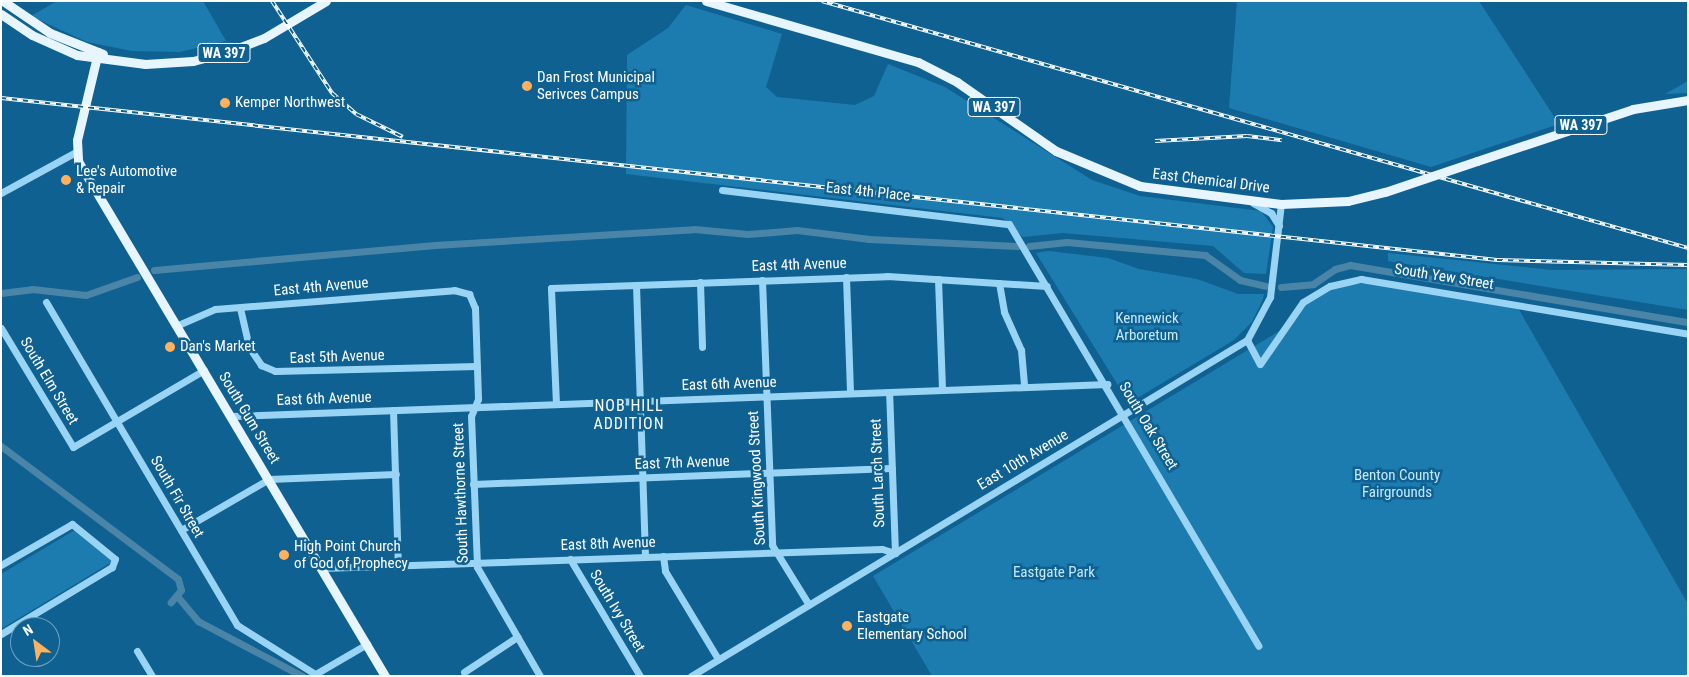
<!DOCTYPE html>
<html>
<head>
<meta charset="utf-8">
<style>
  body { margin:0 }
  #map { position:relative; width:1689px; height:677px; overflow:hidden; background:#0f6192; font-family:"Roboto Condensed",sans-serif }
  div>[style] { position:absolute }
  .green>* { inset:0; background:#1d7caf }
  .canal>* { height:7px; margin:-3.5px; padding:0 3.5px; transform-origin:3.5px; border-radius:3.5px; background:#4a85a7 }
  .minor>* { height:7px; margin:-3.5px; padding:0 3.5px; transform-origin:3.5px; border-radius:3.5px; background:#9ad4f4 }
  .major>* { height:9px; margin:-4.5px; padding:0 4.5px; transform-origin:4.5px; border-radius:4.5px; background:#e7f5ff }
  .rail>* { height:4px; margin-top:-2px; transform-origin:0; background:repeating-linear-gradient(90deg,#0f6192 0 5.5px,#fff 0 11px); box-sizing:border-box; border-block:1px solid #fff }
  .major-bridge>* { height:9px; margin:-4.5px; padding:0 4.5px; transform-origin:4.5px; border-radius:4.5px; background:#e7f5ff }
  .dots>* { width:14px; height:14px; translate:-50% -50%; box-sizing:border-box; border:2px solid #0f6192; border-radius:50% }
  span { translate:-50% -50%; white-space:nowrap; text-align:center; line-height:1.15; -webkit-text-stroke:5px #0f6192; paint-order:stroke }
  .shield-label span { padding:1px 4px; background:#0f6192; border:1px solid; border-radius:4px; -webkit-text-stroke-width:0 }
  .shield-label { font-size:14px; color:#fff; font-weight:700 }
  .poi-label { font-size:15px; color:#fff }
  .left { translate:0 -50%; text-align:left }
  .street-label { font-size:15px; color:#fff }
  .park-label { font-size:15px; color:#c2e9fe }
  .neighbourhood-label { font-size:16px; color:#fff; letter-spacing:1px }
  .frame { position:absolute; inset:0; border:2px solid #fff; pointer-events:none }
  .north { position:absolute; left:10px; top:617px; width:50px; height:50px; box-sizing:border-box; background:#0f6192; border:1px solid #6fa0be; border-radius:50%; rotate:329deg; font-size:14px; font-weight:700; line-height:20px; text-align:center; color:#fff }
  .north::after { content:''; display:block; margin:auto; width:18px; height:22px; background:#ffb15d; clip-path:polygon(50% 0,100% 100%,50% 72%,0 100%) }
</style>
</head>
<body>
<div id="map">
  <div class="green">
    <div style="clip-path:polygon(57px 1px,203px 1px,226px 41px,180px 52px,132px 51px,87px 42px,31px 16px)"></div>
    <div style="clip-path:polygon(1237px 1px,1479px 1px,1559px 124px,1431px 167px,1229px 108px)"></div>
    <div style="clip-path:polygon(686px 5px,782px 34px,766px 87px,777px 97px,855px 105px,874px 96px,888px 64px,945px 87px,1092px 180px,1140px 196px,1261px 211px,1273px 227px,1266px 274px,1244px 273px,1213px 246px,1063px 233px,1023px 237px,1003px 218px,626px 174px,627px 55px,668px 28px)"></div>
    <div style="clip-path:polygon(1688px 81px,1688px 93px,1665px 94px)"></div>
    <div style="clip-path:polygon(1049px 251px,1108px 258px,1139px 269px,1197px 279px,1238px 294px,1264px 294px,1263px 299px,1252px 322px,1234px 340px,1129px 403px,1036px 253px)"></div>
    <div style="clip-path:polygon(1388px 253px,1552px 270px,1688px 269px,1688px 310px,1388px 261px)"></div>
    <div style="clip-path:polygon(1369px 283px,1518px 308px,1688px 604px,1688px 676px,932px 676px,873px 576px,1291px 324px,1308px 302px,1337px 286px)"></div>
    <div style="clip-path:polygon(75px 530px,112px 560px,110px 563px,1px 629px,1px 574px)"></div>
  </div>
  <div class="canal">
    <div style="left:1029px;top:246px;width:38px;rotate:-6deg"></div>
    <div style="left:1067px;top:242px;width:139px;rotate:5.4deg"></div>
    <div style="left:1205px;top:255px;width:43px;rotate:35.5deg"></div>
    <div style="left:1240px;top:280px;width:26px;rotate:13deg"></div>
    <div style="left:154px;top:270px;width:282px;rotate:-5.1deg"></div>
    <div style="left:435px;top:245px;width:259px;rotate:-3.5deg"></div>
    <div style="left:694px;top:229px;width:54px;rotate:5.3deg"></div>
    <div style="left:748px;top:234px;width:49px;rotate:-4.7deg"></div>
    <div style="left:797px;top:230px;width:73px;rotate:7.1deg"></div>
    <div style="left:869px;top:239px;width:148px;rotate:2.7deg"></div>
    <div style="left:1281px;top:287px;width:32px;rotate:-5deg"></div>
    <div style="left:1313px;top:284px;width:27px;rotate:-34deg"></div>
    <div style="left:1335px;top:269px;width:16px;rotate:-15deg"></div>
    <div style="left:1350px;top:265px;width:343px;rotate:9.6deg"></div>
    <div style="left:1px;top:293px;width:31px;rotate:-7deg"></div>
    <div style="left:32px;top:289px;width:54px;rotate:6.3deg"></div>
    <div style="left:86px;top:295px;width:54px;rotate:-19.4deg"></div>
    <div style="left:1px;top:446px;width:221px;rotate:36.9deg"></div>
    <div style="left:178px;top:579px;width:11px;rotate:75deg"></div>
    <div style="left:181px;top:590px;width:16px;rotate:130deg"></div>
    <div style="left:177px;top:596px;width:33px;rotate:50deg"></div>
    <div style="left:198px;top:621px;width:118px;rotate:27.9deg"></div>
  </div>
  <div class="minor">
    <div style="left:722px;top:190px;width:289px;rotate:6.8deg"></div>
    <div style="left:1009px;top:224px;width:490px;rotate:59.4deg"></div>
    <div style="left:1px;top:193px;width:85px;rotate:-28.7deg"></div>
    <div style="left:1253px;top:203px;width:21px;rotate:29deg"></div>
    <div style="left:1271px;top:213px;width:15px;rotate:58deg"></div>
    <div style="left:846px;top:277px;width:116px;rotate:88deg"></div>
    <div style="left:938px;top:279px;width:111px;rotate:87.9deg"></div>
    <div style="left:762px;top:280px;width:265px;rotate:87.8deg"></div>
    <div style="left:772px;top:545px;width:70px;rotate:58.3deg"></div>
    <div style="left:700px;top:282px;width:65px;rotate:88.2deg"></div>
    <div style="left:999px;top:283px;width:29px;rotate:80deg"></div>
    <div style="left:1004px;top:312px;width:42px;rotate:65.9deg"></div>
    <div style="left:1021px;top:350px;width:37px;rotate:85deg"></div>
    <div style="left:636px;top:285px;width:272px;rotate:88.1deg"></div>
    <div style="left:46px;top:302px;width:375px;rotate:59.4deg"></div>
    <div style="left:237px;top:625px;width:92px;rotate:32.1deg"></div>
    <div style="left:240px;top:308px;width:40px;rotate:77deg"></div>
    <div style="left:249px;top:347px;width:22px;rotate:56deg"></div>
    <div style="left:261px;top:365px;width:15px;rotate:23deg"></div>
    <div style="left:275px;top:371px;width:202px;rotate:-1.4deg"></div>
    <div style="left:178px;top:325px;width:40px;rotate:-23.4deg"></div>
    <div style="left:215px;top:309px;width:240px;rotate:-4.5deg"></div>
    <div style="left:454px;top:290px;width:16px;rotate:15deg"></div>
    <div style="left:469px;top:294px;width:15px;rotate:67deg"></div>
    <div style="left:475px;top:308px;width:91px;rotate:88.1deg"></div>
    <div style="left:478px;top:399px;width:18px;rotate:112deg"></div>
    <div style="left:471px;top:416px;width:151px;rotate:87.7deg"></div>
    <div style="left:477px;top:567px;width:126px;rotate:60deg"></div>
    <div style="left:1px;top:328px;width:139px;rotate:58.8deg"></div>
    <div style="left:73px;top:447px;width:152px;rotate:-30.4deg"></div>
    <div style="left:1247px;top:340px;width:27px;rotate:62deg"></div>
    <div style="left:1260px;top:364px;width:75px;rotate:-55.3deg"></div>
    <div style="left:1303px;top:302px;width:31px;rotate:-31deg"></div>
    <div style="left:1330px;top:286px;width:32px;rotate:-13deg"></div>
    <div style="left:1361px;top:279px;width:332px;rotate:9.5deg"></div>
    <div style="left:556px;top:404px;width:116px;rotate:-92.5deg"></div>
    <div style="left:551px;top:288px;width:336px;rotate:-2deg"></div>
    <div style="left:887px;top:276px;width:160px;rotate:3.6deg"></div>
    <div style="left:393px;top:410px;width:155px;rotate:88.2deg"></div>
    <div style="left:232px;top:416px;width:876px;rotate:-2.09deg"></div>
    <div style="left:473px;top:484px;width:419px;rotate:-2.2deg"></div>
    <div style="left:181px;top:530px;width:102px;rotate:-30.1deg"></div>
    <div style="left:269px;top:479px;width:127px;rotate:-2.3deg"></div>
    <div style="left:663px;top:556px;width:15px;rotate:82deg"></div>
    <div style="left:665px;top:571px;width:103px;rotate:58.9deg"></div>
    <div style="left:570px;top:559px;width:136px;rotate:59.1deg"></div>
    <div style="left:1px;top:565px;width:82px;rotate:-30deg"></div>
    <div style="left:72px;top:524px;width:55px;rotate:39.1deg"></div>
    <div style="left:115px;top:559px;width:9px;rotate:111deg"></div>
    <div style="left:112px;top:567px;width:130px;rotate:148.9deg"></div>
    <div style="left:322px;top:568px;width:560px;rotate:-1.94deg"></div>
    <div style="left:882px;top:549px;width:14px;rotate:17deg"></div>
    <div style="left:895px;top:553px;width:161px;rotate:-92.1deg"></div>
    <div style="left:137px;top:651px;width:29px;rotate:59deg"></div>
    <div style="left:464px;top:672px;width:64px;rotate:-33.4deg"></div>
    <div style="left:312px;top:676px;width:64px;rotate:-30.2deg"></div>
    <div style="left:691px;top:676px;width:650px;rotate:-31.15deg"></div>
    <div style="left:1247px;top:340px;width:49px;rotate:-61.9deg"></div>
    <div style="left:1270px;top:297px;width:94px;rotate:-83.3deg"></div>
  </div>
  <div class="major">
    <div style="left:3px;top:1px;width:57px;rotate:34.2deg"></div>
    <div style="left:50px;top:33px;width:57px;rotate:21.6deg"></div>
    <div style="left:706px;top:1px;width:221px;rotate:16.1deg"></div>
    <div style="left:918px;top:62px;width:44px;rotate:27.1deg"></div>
    <div style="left:957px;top:82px;width:121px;rotate:34.9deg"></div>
    <div style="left:1056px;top:151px;width:91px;rotate:22.6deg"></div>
    <div style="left:1140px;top:186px;width:142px;rotate:7.3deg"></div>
    <div style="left:1281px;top:204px;width:67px;rotate:-2.6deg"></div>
    <div style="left:1348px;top:201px;width:38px;rotate:-14deg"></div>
    <div style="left:1px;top:14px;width:37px;rotate:34deg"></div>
    <div style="left:32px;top:35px;width:49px;rotate:24deg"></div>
    <div style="left:77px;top:55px;width:69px;rotate:7.5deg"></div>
    <div style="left:145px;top:64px;width:48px;rotate:-3.6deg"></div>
    <div style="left:193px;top:61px;width:38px;rotate:-15deg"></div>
    <div style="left:230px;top:51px;width:36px;rotate:-21deg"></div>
    <div style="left:264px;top:38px;width:72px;rotate:-30.8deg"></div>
    <div style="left:98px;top:52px;width:90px;rotate:103.4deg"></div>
    <div style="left:77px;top:140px;width:21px;rotate:87deg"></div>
    <div style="left:78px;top:161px;width:600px;rotate:59.2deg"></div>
    <div style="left:1477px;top:161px;width:164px;rotate:-18.4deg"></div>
    <div style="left:1633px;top:109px;width:56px;rotate:-9.3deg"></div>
  </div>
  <div class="rail">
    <div style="left:272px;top:1px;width:110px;rotate:56.9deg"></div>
    <div style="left:332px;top:93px;width:32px;rotate:41deg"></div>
    <div style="left:356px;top:114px;width:52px;rotate:26.1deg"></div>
    <div style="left:822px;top:1px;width:901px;rotate:15.92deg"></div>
    <div style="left:1px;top:98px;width:1505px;rotate:6.18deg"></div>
    <div style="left:1497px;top:260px;width:191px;rotate:1.5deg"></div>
    <div style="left:1155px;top:141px;width:92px;rotate:-3.1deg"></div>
    <div style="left:1247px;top:136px;width:35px;rotate:7deg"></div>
  </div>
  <div class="major-bridge">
    <div style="left:1385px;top:192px;width:97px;rotate:-18.6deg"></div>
  </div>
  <div class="dots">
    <div style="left:527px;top:86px;background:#ffb15d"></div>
    <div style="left:225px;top:103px;background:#ffb15d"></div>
    <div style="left:66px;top:180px;background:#ffb15d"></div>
    <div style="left:170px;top:347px;background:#ffb15d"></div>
    <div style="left:284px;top:555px;background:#ffb15d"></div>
    <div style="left:847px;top:626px;background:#ffb15d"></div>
  </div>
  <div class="shield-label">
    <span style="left:224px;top:53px">WA 397</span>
    <span style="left:994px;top:107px">WA 397</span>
    <span style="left:1581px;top:125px">WA 397</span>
  </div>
  <div class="poi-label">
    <span class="left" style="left:537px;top:86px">Dan Frost Municipal<br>Serivces Campus</span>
    <span class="left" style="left:235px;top:103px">Kemper Northwest</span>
    <span class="left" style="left:76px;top:180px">Lee's Automotive<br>&amp; Repair</span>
    <span class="left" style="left:180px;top:347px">Dan's Market</span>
    <span class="left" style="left:294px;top:555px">High Point Church<br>of God of Prophecy</span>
    <span class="left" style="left:857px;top:626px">Eastgate<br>Elementary School</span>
  </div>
  <div class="street-label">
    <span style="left:1211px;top:181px;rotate:7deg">East Chemical Drive</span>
    <span style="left:868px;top:192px;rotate:6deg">East 4th Place</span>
    <span style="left:799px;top:265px;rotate:-2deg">East 4th Avenue</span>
    <span style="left:1444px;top:277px;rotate:9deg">South Yew Street</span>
    <span style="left:321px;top:287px;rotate:-5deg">East 4th Avenue</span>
    <span style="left:337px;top:357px;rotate:-2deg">East 5th Avenue</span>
    <span style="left:49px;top:381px;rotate:59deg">South Elm Street</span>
    <span style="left:729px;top:384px;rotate:-2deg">East 6th Avenue</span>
    <span style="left:324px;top:399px;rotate:-2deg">East 6th Avenue</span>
    <span style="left:249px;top:418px;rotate:59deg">South Gum Street</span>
    <span style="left:1148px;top:426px;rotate:59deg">South Oak Street</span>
    <span style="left:1023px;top:460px;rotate:-31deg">East 10th Avenue</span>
    <span style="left:682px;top:463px;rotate:-2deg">East 7th Avenue</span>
    <span style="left:878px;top:473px;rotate:-92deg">South Larch Street</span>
    <span style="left:757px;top:478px;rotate:-93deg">South Kingwood Street</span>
    <span style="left:461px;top:493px;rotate:-92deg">South Hawthorne Street</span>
    <span style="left:177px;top:497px;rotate:60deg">South Fir Street</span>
    <span style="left:608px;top:544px;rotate:-2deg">East 8th Avenue</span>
    <span style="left:617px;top:611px;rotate:59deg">South Ivy Street</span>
  </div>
  <div class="park-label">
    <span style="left:1147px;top:327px">Kennewick<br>Arboretum</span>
    <span style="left:1397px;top:484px">Benton County<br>Fairgrounds</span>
    <span style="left:1054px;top:573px">Eastgate Park</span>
  </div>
  <div class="neighbourhood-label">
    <span style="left:629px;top:415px">NOB HILL<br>ADDITION</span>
  </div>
  <div class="frame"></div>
  <div class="north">N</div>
</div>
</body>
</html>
